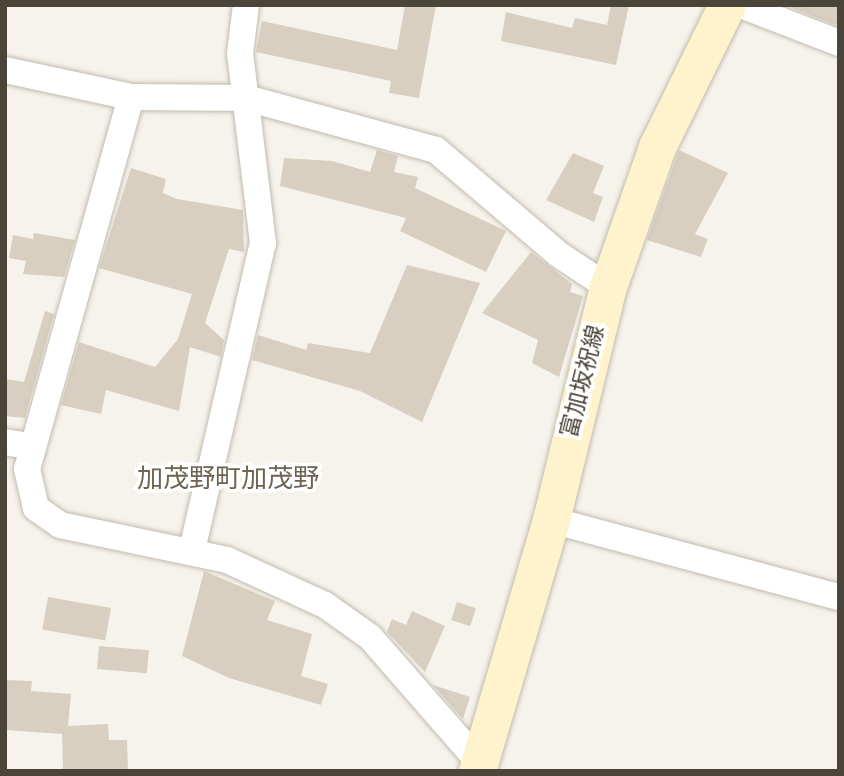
<!DOCTYPE html>
<html>
<head>
<meta charset="utf-8">
<style>
  body { margin:0 }
  #map { position:relative; width:844px; height:776px; overflow:hidden; background:#f6f3ec; font-family:Overpass,"Noto Sans JP",sans-serif }
  div>[style] { position:absolute }
  .building>* { inset:0; background:#d8cfc1; transform-origin:0 0 }
  .roads { filter:drop-shadow(0 0 2px #c2bbae) drop-shadow(0 0 2px #c2bbae) }
  .minor>* { height:26px; margin:-13px; padding:0 13px; transform-origin:13px; border-radius:13px; background:#fff }
  .secondary>* { height:37px; margin:-18.5px; padding:0 18.5px; transform-origin:18.5px; border-radius:18.5px; background:#fff3cd }
  span { translate:-50% -50%; white-space:nowrap; text-align:center; line-height:1.15; -webkit-text-stroke:7px #fff; paint-order:stroke }
  .street-label { font-size:23px; color:#4b4439 }
  .quarter-label { font-size:26px; color:#6e6250 }
  .frame { position:absolute; inset:0; border:7px solid #4b4439; pointer-events:none }
</style>
</head>
<body>
<div id="map">
  <div class="building">
    <div style="clip-path:polygon(405px 5px,436px 5px,419px 98px,389px 93px,391px 81px,256px 52px,262px 21px,397px 50px)"></div>
    <div style="clip-path:polygon(611px 5px,629px 5px,616px 65px,501px 41px,506px 12px,572px 28px,575px 18px,607px 25px)"></div>
    <div style="clip-path:polygon(785px 5px,839px 5px,839px 25px,835px 25px)"></div>
    <div style="clip-path:polygon(377px 150px,398px 156px,394px 172px,418px 177px,415px 188px,506px 231px,486px 272px,400px 231px,406px 218px,280px 186px,284px 158px,332px 161px,370px 172px)"></div>
    <div style="clip-path:polygon(679px 150px,728px 173px,695px 234px,708px 239px,701px 257px,647px 240px)"></div>
    <div style="clip-path:polygon(573px 153px,604px 166px,593px 193px,603px 197px,594px 222px,546px 200px)"></div>
    <div style="clip-path:polygon(131px 168px,166px 179px,163px 193px,177px 199px,243px 210px,244px 252px,229px 249px,205px 323px,224px 340px,221px 357px,190px 347px,179px 411px,106px 390px,101px 414px,61px 405px,79px 342px,155px 367px,178px 339px,192px 294px,99px 268px)"></div>
    <div style="clip-path:polygon(34px 233px,75px 240px,64px 277px,23px 274px,26px 261px,9px 258px,13px 235px,33px 239px)"></div>
    <div style="clip-path:polygon(531px 252px,572px 284px,570px 292px,583px 296px,559px 377px,532px 363px,538px 340px,482px 313px)"></div>
    <div style="clip-path:polygon(407px 265px,480px 283px,422px 422px,360px 391px,252px 360px,258px 335px,306px 350px,308px 343px,370px 353px)"></div>
    <div style="clip-path:polygon(45px 311px,54px 314px,25px 418px,5px 416px,5px 379px,24px 382px)"></div>
    <div style="clip-path:polygon(204px 571px,275px 601px,267px 620px,312px 634px,301px 676px,328px 684px,321px 705px,229px 678px,182px 656px)"></div>
    <div style="left:48px;top:597px;width:64px;height:33px;rotate:10deg"></div>
    <div style="left:457px;top:602px;width:20px;height:19px;rotate:18deg"></div>
    <div style="clip-path:polygon(412px 611px,445px 626px,425px 672px,387px 632px,392px 619px,406px 625px)"></div>
    <div style="left:99px;top:646px;width:50px;height:23px;rotate:5deg"></div>
    <div style="clip-path:polygon(5px 680px,32px 681px,31px 691px,71px 694px,68px 726px,108px 724px,109px 740px,127px 740px,128px 771px,63px 771px,62px 734px,5px 730px)"></div>
    <div style="clip-path:polygon(433px 685px,470px 697px,463px 719px)"></div>
  </div>
  <div class="roads">
    <div class="minor">
      <div style="left:741px;top:5px;width:105px;rotate:21.2deg"></div>
      <div style="left:5px;top:70px;width:129px;rotate:12.1deg"></div>
      <div style="left:131px;top:97px;width:115px;rotate:0.5deg"></div>
      <div style="left:246px;top:98px;width:197px;rotate:15.3deg"></div>
      <div style="left:436px;top:150px;width:160px;rotate:40.4deg"></div>
      <div style="left:558px;top:254px;width:60px;rotate:33.4deg"></div>
      <div style="left:131px;top:97px;width:386px;rotate:105.6deg"></div>
      <div style="left:27px;top:469px;width:40px;rotate:77deg"></div>
      <div style="left:36px;top:508px;width:29px;rotate:35deg"></div>
      <div style="left:60px;top:525px;width:171px;rotate:11.8deg"></div>
      <div style="left:227px;top:560px;width:108px;rotate:24.7deg"></div>
      <div style="left:325px;top:605px;width:55px;rotate:35.4deg"></div>
      <div style="left:370px;top:637px;width:167px;rotate:48.9deg"></div>
      <div style="left:5px;top:442px;width:28px;rotate:10deg"></div>
      <div style="left:551px;top:520px;width:298px;rotate:15deg"></div>
      <div style="left:192px;top:550px;width:315px;rotate:-77deg"></div>
      <div style="left:263px;top:243px;width:190px;rotate:-96.9deg"></div>
      <div style="left:240px;top:54px;width:49px;rotate:-83deg"></div>
    </div>
    <div class="secondary">
      <div style="left:477px;top:771px;width:262px;rotate:-73.6deg"></div>
      <div style="left:551px;top:520px;width:240px;rotate:-76.3deg"></div>
      <div style="left:608px;top:287px;width:148px;rotate:-70.7deg"></div>
      <div style="left:657px;top:147px;width:158px;rotate:-63.8deg"></div>
    </div>
  </div>
  <div class="street-label">
    <span style="left:585px;top:382px;rotate:-76deg">富加坂祝線</span>
  </div>
  <div class="quarter-label">
    <span style="left:228px;top:481px">加茂野町加茂野</span>
  </div>
  <div class="frame"></div>
</div>
</body>
</html>
